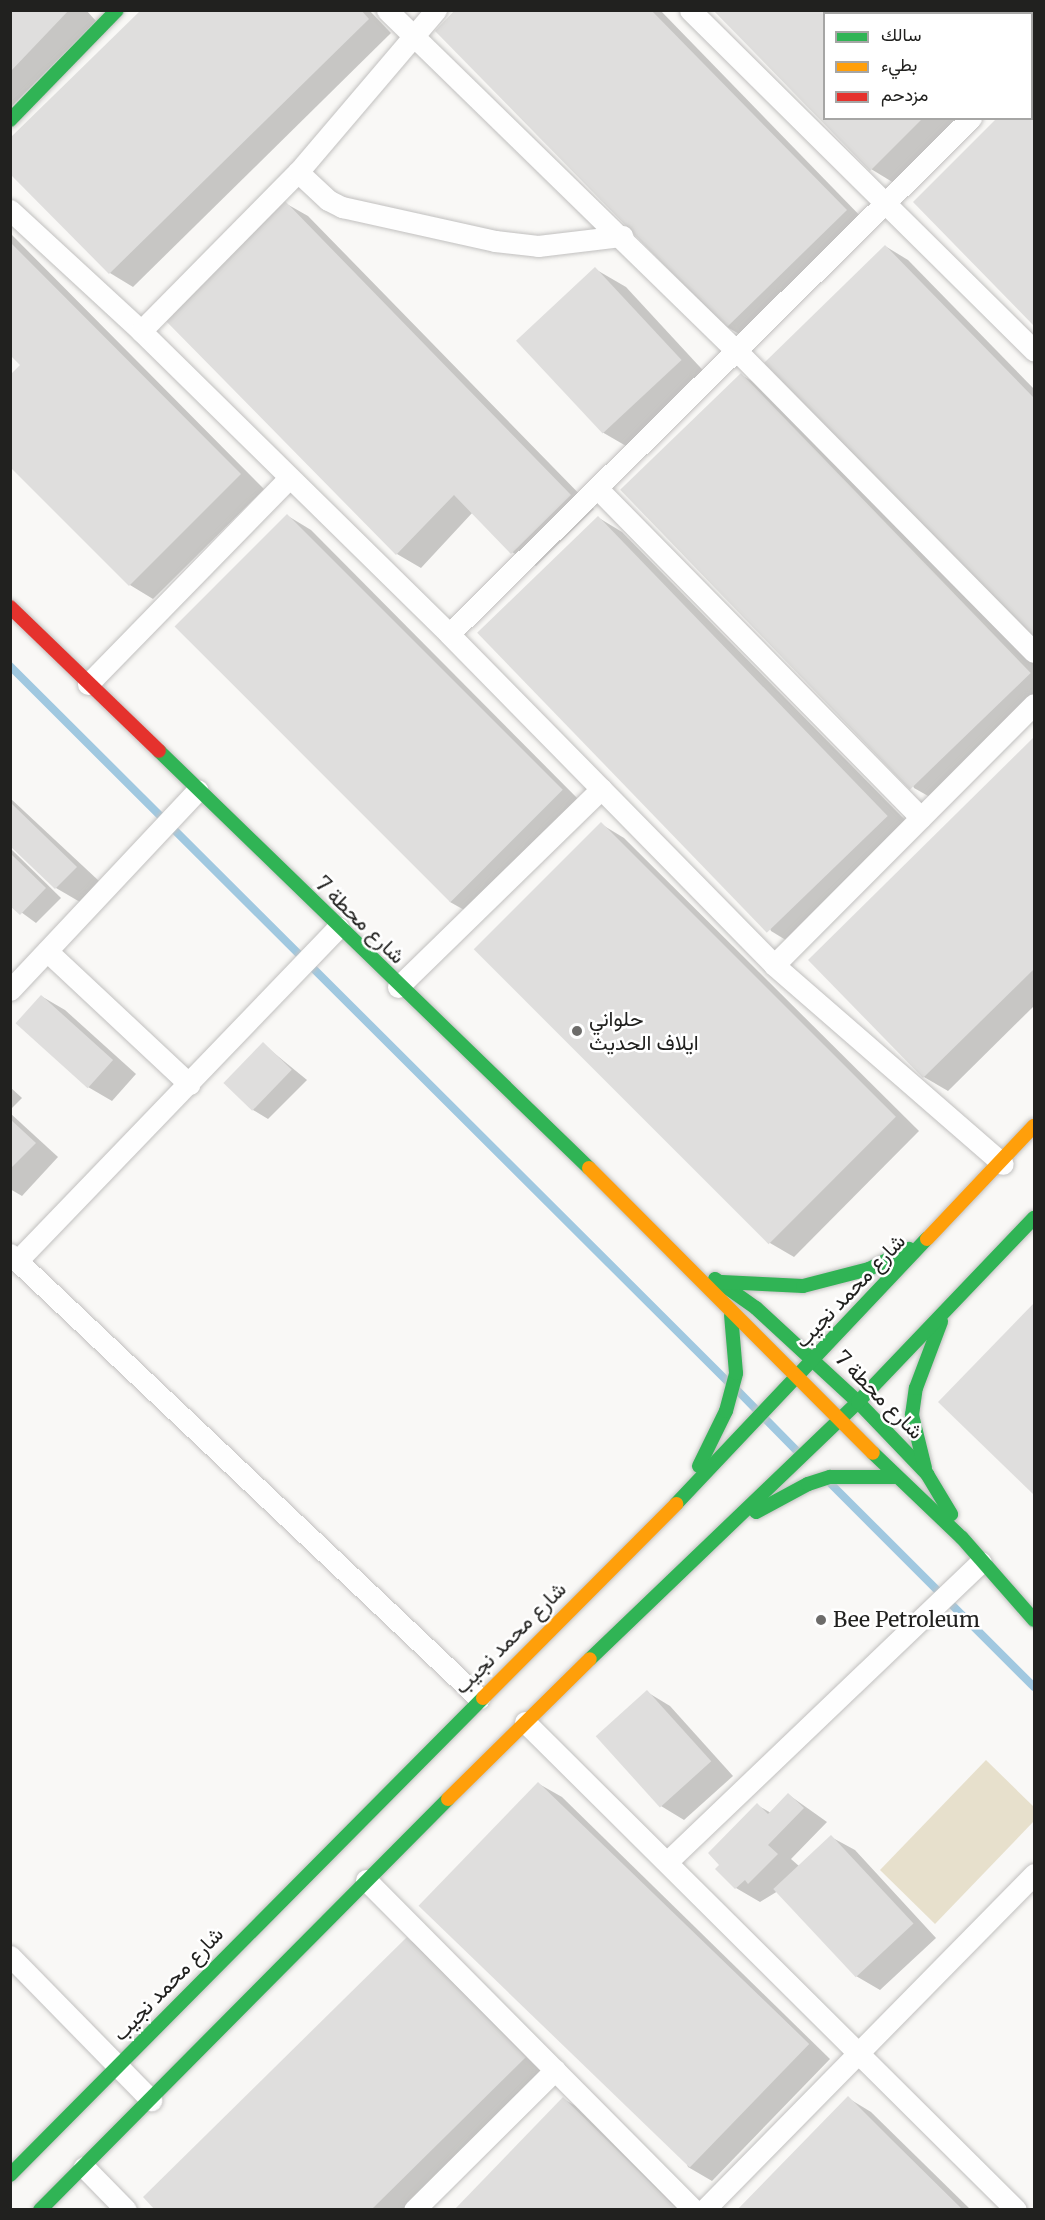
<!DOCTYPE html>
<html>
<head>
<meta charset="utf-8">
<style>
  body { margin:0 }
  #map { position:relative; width:1045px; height:2220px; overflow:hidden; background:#f9f8f6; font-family:Merriweather,Vazirmatn,serif }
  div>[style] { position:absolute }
  .green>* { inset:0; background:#e7e0cc }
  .shadow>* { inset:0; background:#0003 }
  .stream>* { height:8px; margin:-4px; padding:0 4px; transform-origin:4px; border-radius:4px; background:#a0c8e0 }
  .building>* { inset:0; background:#dfdedd; transform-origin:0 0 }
  .roads { filter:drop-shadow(0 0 2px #c1c0bf) drop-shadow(0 0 2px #c1c0bf) }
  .street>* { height:21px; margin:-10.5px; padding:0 10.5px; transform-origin:10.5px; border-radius:10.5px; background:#fefefe }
  .fast>* { height:14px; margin:-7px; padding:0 7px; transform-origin:7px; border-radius:7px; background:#30b455 }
  .slow>* { height:14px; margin:-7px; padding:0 7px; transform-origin:7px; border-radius:7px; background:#ff9f0a }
  .jam>* { height:14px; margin:-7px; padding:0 7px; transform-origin:7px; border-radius:7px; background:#e5322d }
  .dots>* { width:16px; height:16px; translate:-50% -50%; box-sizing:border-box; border:3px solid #fff; border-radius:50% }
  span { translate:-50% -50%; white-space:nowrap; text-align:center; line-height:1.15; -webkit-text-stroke:5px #fff; paint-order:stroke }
  .street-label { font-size:21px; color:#21211f }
  .poi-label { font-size:21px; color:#21211f }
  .left { translate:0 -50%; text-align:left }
  .frame { position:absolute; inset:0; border:12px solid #21211f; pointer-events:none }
  .legend { position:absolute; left:823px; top:12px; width:210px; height:108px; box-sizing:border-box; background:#fff; border:2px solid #a6a6a5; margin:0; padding:8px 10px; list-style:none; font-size:18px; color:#21211f }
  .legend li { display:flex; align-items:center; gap:12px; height:30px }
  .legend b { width:30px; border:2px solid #a6a6a5 }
</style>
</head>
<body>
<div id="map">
  <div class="green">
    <div style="clip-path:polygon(986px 1760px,1034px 1807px,1034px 1821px,935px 1924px,880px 1870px)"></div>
  </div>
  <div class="shadow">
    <div style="clip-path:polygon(10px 10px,86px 10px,96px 21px,10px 108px)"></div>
    <div style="clip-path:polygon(143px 10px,369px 10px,391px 33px,133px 287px,110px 273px)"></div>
    <div style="clip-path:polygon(457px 10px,660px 10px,869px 225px,751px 341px,727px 327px)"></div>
    <div style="clip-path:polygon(715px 10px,958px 10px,961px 14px,824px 14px,824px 118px,960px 118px,894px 183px,871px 169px)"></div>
    <div style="clip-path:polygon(1008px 10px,1034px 10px,1034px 30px,1032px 14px)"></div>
    <div style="clip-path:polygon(1033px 86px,1034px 87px,1034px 324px,915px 202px,1032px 118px)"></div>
    <div style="clip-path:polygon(285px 203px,308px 216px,594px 509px,536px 566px,512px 552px,473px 512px,421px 568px,397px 554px,166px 319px)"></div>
    <div style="clip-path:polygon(10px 233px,264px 489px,153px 599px,130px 585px,23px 365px,10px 352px)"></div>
    <div style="clip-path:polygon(885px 246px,908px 260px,1034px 389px,1034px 637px,766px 363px)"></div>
    <div style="clip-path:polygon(595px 269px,626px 287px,711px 379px,633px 450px,602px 432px)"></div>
    <div style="clip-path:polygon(741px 375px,765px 388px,1034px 664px,1034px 705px,937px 801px,914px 788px)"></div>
    <div style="clip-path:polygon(288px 516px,311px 530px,584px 805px,473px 915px,450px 902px)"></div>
    <div style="clip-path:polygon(599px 518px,622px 532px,913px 828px,794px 945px,771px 931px)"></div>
    <div style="clip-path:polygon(1034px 739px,1034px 1006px,948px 1091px,924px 1077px,810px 960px)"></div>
    <div style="clip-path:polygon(10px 798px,99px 881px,80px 902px,56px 888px,10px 843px)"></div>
    <div style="clip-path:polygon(601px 824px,624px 838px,919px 1131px,794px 1257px,770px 1243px)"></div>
    <div style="clip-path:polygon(10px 848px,61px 898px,36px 923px,10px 904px)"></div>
    <div style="clip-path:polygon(41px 996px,65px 1010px,136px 1074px,112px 1101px,88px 1087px)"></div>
    <div style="clip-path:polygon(263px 1044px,307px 1080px,268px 1119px,253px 1110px)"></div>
    <div style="clip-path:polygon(10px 1087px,22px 1098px,10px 1110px)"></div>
    <div style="clip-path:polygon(10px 1113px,58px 1157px,22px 1196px,10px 1189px)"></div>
    <div style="clip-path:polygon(1034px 1305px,1034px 1494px,940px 1402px)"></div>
    <div style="clip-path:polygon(647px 1692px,670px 1706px,733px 1776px,684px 1820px,661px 1806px)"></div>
    <div style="clip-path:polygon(539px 1784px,562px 1797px,830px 2059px,712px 2181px,688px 2167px)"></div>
    <div style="clip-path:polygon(789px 1795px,827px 1822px,791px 1859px,799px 1866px,831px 1837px,855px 1850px,936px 1938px,880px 1990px,856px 1976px,778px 1891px,760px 1902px,736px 1888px,717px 1869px,757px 1805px,771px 1813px)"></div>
    <div style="clip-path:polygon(407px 1939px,431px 1952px,548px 2071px,408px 2210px,157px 2210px)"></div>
    <div style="clip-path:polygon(848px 2098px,871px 2112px,971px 2210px,739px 2210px)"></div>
    <div style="clip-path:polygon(563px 2099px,587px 2112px,686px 2210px,456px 2210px)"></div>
  </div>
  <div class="stream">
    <div style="left:10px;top:666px;width:1014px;rotate:44.92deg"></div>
    <div style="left:738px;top:1391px;width:86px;rotate:45.5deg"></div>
    <div style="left:831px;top:1484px;width:287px;rotate:45deg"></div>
  </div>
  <div class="building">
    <div style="clip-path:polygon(10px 10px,69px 10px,10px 72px)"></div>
    <div style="clip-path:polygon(141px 10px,361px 10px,369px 19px,109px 274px,10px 174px,10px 138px)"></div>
    <div style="clip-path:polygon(455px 10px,651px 10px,847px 210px,726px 328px,435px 31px)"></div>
    <div style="clip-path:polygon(713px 10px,949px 10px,952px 14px,824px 14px,824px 118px,923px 118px,870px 171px)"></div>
    <div style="clip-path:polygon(1033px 84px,1034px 85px,1034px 326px,913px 202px,997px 118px,1032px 118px)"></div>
    <div style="clip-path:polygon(285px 201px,571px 495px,511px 554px,454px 495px,396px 555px,164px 319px)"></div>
    <div style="clip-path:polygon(10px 242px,241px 474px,129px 586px,10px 467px,10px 375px,20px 365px,10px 355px)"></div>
    <div style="clip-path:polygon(885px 245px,1034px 398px,1034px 639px,764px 363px)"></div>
    <div style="left:595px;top:267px;width:127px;height:108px;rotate:47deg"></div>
    <div style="left:741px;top:373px;width:417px;height:168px;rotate:46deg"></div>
    <div style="left:287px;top:514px;width:390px;height:159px;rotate:45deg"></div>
    <div style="left:598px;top:516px;width:417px;height:168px;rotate:46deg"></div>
    <div style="clip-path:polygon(1034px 737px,1034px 969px,923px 1078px,808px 960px)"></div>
    <div style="clip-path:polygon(10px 802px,77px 867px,55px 889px,10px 846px)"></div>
    <div style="left:601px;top:822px;width:417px;height:180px;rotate:45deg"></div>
    <div style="clip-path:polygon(10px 853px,46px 888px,20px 915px,10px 906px)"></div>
    <div style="left:41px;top:995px;width:97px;height:38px;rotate:42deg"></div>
    <div style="left:263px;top:1042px;width:40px;height:57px;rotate:44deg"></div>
    <div style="clip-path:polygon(10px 1119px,36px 1143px,10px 1169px)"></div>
    <div style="clip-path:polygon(1034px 1303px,1034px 1495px,938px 1402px)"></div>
    <div style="left:647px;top:1690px;width:96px;height:69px;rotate:48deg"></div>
    <div style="left:538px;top:1782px;width:377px;height:172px;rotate:44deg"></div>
    <div style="clip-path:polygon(788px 1793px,804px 1808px,768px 1845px,778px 1854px,748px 1884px,745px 1880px,735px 1889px,715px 1869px,719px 1865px,708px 1853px,757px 1803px,768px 1814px)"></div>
    <div style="left:831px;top:1835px;width:121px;height:79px;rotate:47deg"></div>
    <div style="clip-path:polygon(407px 1937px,526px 2057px,371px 2210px,155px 2210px,143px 2197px)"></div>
    <div style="clip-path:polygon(848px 2096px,892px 2140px,963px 2210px,737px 2210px)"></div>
    <div style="clip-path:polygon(563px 2097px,608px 2141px,678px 2210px,454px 2210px)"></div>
  </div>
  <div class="roads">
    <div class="street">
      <div style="left:387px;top:10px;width:487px;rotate:44.3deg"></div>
      <div style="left:736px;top:350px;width:424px;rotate:45.4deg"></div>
      <div style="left:690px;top:10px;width:484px;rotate:44.7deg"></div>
      <div style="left:984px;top:10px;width:5px;rotate:53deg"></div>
      <div style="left:1032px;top:60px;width:4px;rotate:-56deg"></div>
      <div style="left:298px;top:172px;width:41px;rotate:43deg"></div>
      <div style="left:328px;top:200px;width:16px;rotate:27deg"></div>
      <div style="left:342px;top:207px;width:157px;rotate:12.5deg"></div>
      <div style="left:495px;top:241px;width:43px;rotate:6.6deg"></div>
      <div style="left:538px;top:246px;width:85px;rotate:-6.8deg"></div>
      <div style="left:10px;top:210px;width:178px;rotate:42.7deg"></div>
      <div style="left:141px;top:331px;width:432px;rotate:44.5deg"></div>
      <div style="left:449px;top:634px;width:464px;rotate:45.5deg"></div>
      <div style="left:774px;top:965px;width:303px;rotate:41deg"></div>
      <div style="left:141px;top:331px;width:223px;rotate:-45.4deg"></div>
      <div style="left:298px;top:172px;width:213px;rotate:-49.6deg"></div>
      <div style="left:597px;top:488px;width:462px;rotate:45.5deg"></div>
      <div style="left:449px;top:634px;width:734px;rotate:-44.67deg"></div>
      <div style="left:88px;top:684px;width:286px;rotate:-45.7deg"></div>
      <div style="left:47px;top:951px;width:195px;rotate:43.1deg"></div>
      <div style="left:774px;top:965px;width:368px;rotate:-45.1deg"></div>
      <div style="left:398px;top:987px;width:284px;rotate:-44.3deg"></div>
      <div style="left:10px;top:990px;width:274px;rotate:-46.8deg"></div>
      <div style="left:10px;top:1254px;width:646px;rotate:43.43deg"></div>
      <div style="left:17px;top:1261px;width:463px;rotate:-46.1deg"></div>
      <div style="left:525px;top:1722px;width:692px;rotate:44.82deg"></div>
      <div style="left:667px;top:1862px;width:434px;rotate:-43.7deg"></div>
      <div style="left:366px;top:1880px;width:465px;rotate:45.2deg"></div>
      <div style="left:10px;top:1956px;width:202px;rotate:45.6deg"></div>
      <div style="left:84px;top:2167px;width:60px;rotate:45.7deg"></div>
      <div style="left:414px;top:2210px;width:199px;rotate:-44.8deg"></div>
      <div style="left:704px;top:2210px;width:471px;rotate:-45.5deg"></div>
    </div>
    <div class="fast">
      <div style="left:10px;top:120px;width:153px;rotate:-45.8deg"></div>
      <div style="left:159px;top:751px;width:599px;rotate:44.12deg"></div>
      <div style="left:715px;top:1279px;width:50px;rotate:35.3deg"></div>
      <div style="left:756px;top:1308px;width:139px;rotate:42.7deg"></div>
      <div style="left:858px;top:1402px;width:100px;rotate:46.2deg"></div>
      <div style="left:927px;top:1474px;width:47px;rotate:59deg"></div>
      <div style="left:722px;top:1282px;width:81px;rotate:2.8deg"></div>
      <div style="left:803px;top:1286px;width:68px;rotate:-14.4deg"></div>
      <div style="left:869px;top:1269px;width:45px;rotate:-26.6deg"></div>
      <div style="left:873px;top:1453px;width:123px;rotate:43.7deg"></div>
      <div style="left:962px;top:1538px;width:109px;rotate:48.7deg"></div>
      <div style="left:699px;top:1466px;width:61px;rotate:-63.9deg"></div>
      <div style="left:726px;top:1411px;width:39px;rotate:-75deg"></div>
      <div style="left:736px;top:1373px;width:58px;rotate:-94.9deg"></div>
      <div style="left:925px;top:1468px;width:55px;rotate:-103.8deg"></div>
      <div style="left:912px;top:1415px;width:27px;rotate:-82deg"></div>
      <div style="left:916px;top:1388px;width:71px;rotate:-69.3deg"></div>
      <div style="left:676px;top:1504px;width:365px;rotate:-46.6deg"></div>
      <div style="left:756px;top:1512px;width:59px;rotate:-28.3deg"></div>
      <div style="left:808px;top:1484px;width:23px;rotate:-18deg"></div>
      <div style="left:830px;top:1477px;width:67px"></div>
      <div style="left:590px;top:1659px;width:371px;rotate:-43.8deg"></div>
      <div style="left:858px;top:1402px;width:255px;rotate:-46.3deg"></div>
      <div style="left:10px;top:2175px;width:672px;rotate:-45.24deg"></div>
      <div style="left:40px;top:2210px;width:579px;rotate:-45.21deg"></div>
    </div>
    <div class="slow">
      <div style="left:589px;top:1168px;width:402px;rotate:45.1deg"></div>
      <div style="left:927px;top:1239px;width:156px;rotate:-46.6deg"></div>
      <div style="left:483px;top:1698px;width:274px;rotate:-45.1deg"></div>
      <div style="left:448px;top:1799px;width:199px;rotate:-44.6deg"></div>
    </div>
    <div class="jam">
      <div style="left:10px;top:607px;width:207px;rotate:44deg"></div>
    </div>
  </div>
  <div class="dots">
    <div style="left:577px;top:1031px;background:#6d6c6a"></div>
    <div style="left:821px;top:1620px;background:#6d6c6a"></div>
  </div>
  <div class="street-label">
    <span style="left:360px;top:920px;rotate:44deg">شارع محطة 7</span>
    <span style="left:850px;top:1291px;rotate:-46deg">شارع محمد نجيب</span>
    <span style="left:879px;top:1395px;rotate:45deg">شارع محطة 7</span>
    <span style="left:510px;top:1638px;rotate:-45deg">شارع محمد نجيب</span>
    <span style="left:168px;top:1984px;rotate:-46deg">شارع محمد نجيب</span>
  </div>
  <div class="poi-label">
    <span class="left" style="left:589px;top:1031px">حلواني<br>ايلاف الحديث</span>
    <span class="left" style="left:833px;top:1620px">Bee Petroleum</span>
  </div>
  <div class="frame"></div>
  <ul class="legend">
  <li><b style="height:8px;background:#30b455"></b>سالك</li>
  <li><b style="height:8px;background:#ff9f0a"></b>بطيء</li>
  <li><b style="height:8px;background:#e5322d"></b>مزدحم</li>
  </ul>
</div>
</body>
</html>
